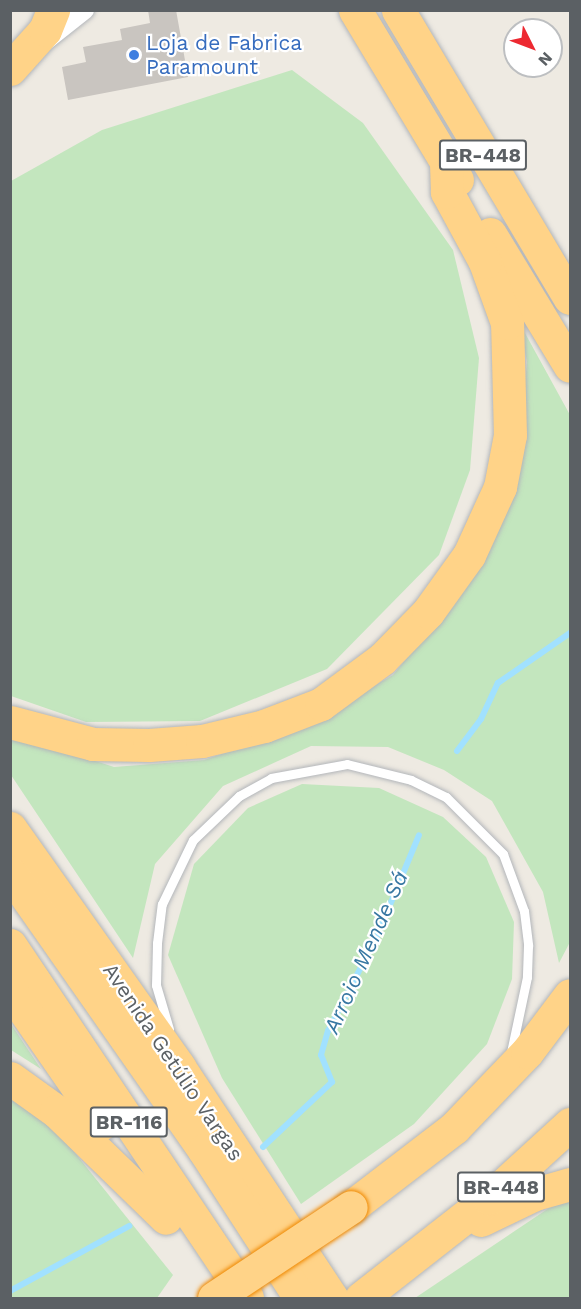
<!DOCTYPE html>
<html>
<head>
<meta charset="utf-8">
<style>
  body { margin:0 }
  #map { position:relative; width:581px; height:1309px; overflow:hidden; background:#eeeae2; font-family:"Work Sans",sans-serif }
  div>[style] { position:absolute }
  .green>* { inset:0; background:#c3e6be }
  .stream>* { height:6px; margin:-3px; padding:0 3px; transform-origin:3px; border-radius:3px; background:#a1e1ff }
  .building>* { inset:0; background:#c9c5c0 }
  .roads { filter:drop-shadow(0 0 2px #b3b6ba) drop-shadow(0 0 2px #b3b6ba) }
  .lane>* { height:9px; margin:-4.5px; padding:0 4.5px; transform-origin:4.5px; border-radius:4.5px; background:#fff }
  .street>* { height:18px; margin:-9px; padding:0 9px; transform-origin:9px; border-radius:9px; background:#fff }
  .highway>* { height:33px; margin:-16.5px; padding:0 16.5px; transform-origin:16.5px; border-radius:16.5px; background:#ffd388 }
  .bridges { filter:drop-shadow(0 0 2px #f08900) drop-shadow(0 0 2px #f08900) }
  .highway-bridge>* { height:33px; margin:-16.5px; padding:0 16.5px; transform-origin:16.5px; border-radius:16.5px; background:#ffd388 }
  .dots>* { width:16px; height:16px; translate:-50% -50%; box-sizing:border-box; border:3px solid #fff; border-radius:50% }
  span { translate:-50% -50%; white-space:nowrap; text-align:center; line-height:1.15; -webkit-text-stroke:4.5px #fff; paint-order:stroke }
  .shield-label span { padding:2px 4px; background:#fff; border:2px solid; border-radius:4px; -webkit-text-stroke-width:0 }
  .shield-label { font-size:20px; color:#5b6064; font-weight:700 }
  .shop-label { font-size:21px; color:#366cbe }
  .left { translate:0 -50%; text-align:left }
  .street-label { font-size:21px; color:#5b6064 }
  .water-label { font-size:22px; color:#3777a2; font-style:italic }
  .frame { position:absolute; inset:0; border:12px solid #5b6064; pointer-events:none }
  .north { position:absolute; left:503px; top:18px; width:60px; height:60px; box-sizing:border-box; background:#fff; border:2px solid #bdbfc1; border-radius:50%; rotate:132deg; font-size:16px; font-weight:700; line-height:24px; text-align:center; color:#5b6064 }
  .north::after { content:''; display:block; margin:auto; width:21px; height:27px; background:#ed2931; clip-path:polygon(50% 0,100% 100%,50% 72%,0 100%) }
</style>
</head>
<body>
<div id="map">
  <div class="green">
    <div style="clip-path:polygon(292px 70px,363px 123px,453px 250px,479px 358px,470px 470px,439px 555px,327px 669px,200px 721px,86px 722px,11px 696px,11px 181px,102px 130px)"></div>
    <div style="clip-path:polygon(520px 324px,570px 415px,570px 942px,559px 963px,543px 892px,492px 801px,444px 770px,388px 747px,311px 746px,223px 786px,155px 864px,133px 958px,11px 775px,10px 733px,114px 767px,204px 760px,304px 727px,393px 675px,470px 580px,515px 490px,527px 362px)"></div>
    <div style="clip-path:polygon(302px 784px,379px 788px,443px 817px,486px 857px,514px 922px,512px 979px,487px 1044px,414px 1124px,301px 1204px,222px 1078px,168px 955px,194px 864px,248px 808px)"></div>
    <div style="clip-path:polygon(10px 1024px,11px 1024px,41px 1069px,11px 1050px)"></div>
    <div style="clip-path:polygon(10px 1093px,51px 1123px,173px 1275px,157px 1298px,11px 1298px)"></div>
    <div style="clip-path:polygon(570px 1201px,570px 1298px,415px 1298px,549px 1208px)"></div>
  </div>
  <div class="stream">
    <div style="left:457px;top:751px;width:40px;rotate:-53deg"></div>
    <div style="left:481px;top:719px;width:40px;rotate:-65deg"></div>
    <div style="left:498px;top:683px;width:88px;rotate:-34.8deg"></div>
    <div style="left:263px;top:1147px;width:95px;rotate:-43.3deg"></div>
    <div style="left:332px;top:1082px;width:29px;rotate:-112deg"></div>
    <div style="left:321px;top:1055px;width:25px;rotate:-74deg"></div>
    <div style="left:328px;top:1031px;width:107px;rotate:-62.7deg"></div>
    <div style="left:377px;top:936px;width:109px;rotate:-67.4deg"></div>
    <div style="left:10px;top:1291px;width:136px;rotate:-28.6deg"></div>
  </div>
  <div class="building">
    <div style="clip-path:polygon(148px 10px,176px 10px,188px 77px,68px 100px,62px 67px,86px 62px,83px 47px,122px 40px,120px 29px,150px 23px)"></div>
  </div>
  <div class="roads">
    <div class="lane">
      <div style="left:169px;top:1029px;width:46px;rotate:-106.5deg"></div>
      <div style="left:156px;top:985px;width:42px;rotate:-88.6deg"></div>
      <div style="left:157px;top:943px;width:39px;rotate:-83deg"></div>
      <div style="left:162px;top:904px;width:71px;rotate:-64.2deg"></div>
      <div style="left:193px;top:840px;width:64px;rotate:-43.7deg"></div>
      <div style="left:239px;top:796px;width:37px;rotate:-29deg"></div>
      <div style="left:271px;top:778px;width:77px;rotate:-10.4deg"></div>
      <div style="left:347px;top:764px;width:66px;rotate:14deg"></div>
      <div style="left:411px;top:780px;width:39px;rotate:26deg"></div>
      <div style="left:446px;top:797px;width:81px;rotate:45deg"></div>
      <div style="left:503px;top:854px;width:61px;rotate:69.8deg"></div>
      <div style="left:524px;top:911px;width:35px;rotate:83deg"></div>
      <div style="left:528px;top:946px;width:31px;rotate:92deg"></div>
      <div style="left:527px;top:977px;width:77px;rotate:102deg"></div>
    </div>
    <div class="street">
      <div style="left:46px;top:41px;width:50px;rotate:-38.5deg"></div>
    </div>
    <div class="highway">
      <div style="left:355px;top:10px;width:198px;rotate:59deg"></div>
      <div style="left:398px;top:10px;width:335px;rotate:59.2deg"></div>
      <div style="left:10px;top:69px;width:52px;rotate:-48.1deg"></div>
      <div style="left:45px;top:30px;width:22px;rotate:-68deg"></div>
      <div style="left:490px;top:234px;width:154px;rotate:58.8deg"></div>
      <div style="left:10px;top:722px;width:86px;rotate:14.8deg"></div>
      <div style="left:93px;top:744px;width:56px;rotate:1deg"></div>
      <div style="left:149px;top:745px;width:53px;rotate:-4.3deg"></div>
      <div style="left:202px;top:741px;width:64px;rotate:-13.6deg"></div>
      <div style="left:264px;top:726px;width:61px;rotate:-21.1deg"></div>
      <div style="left:321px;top:704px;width:76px;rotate:-36.4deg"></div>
      <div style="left:382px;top:659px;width:66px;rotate:-45.6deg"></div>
      <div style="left:428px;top:612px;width:70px;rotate:-54.3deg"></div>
      <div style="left:469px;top:555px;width:75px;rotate:-65.5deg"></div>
      <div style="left:500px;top:487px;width:53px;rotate:-79.1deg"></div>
      <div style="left:510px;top:435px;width:112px;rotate:-91.5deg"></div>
      <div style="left:507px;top:323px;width:65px;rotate:-109.8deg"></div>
      <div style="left:485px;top:262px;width:80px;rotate:-118.5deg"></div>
      <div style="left:447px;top:192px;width:31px;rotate:-92deg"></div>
      <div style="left:10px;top:828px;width:293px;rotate:54.7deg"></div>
      <div style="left:179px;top:1067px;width:277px;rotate:56.5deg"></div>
      <div style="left:10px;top:873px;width:338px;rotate:55deg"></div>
      <div style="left:204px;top:1150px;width:176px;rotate:57deg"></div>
      <div style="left:10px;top:945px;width:425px;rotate:56.1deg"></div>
      <div style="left:10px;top:990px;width:162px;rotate:55.3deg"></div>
      <div style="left:10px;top:1078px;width:57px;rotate:35.7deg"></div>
      <div style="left:56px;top:1111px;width:153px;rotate:44.2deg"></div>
      <div style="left:351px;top:1207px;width:130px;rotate:-37.5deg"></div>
      <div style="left:454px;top:1128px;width:105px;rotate:-46.2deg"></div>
      <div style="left:527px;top:1052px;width:71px;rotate:-53deg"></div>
      <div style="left:481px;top:1220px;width:60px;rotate:-25.7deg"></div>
      <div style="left:535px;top:1194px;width:36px;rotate:-16deg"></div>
      <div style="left:361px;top:1298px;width:162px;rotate:-38deg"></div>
      <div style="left:489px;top:1198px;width:110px;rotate:-42.4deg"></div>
    </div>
  </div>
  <div class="bridges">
    <div class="highway-bridge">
      <div style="left:214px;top:1298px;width:164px;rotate:-33.6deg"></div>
    </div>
  </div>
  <div class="dots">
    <div style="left:134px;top:55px;background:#3f7fe0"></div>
  </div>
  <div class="shield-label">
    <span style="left:483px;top:155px">BR-448</span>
    <span style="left:129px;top:1122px">BR-116</span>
    <span style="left:501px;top:1187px">BR-448</span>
  </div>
  <div class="shop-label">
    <span class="left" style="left:146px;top:55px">Loja de Fabrica<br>Paramount</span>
  </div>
  <div class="street-label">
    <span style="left:173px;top:1062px;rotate:56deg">Avenida Getúlio Vargas</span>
  </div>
  <div class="water-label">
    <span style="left:366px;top:952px;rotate:-66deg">Arroio Mende Sá</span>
  </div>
  <div class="frame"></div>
  <div class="north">N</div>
</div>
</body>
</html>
